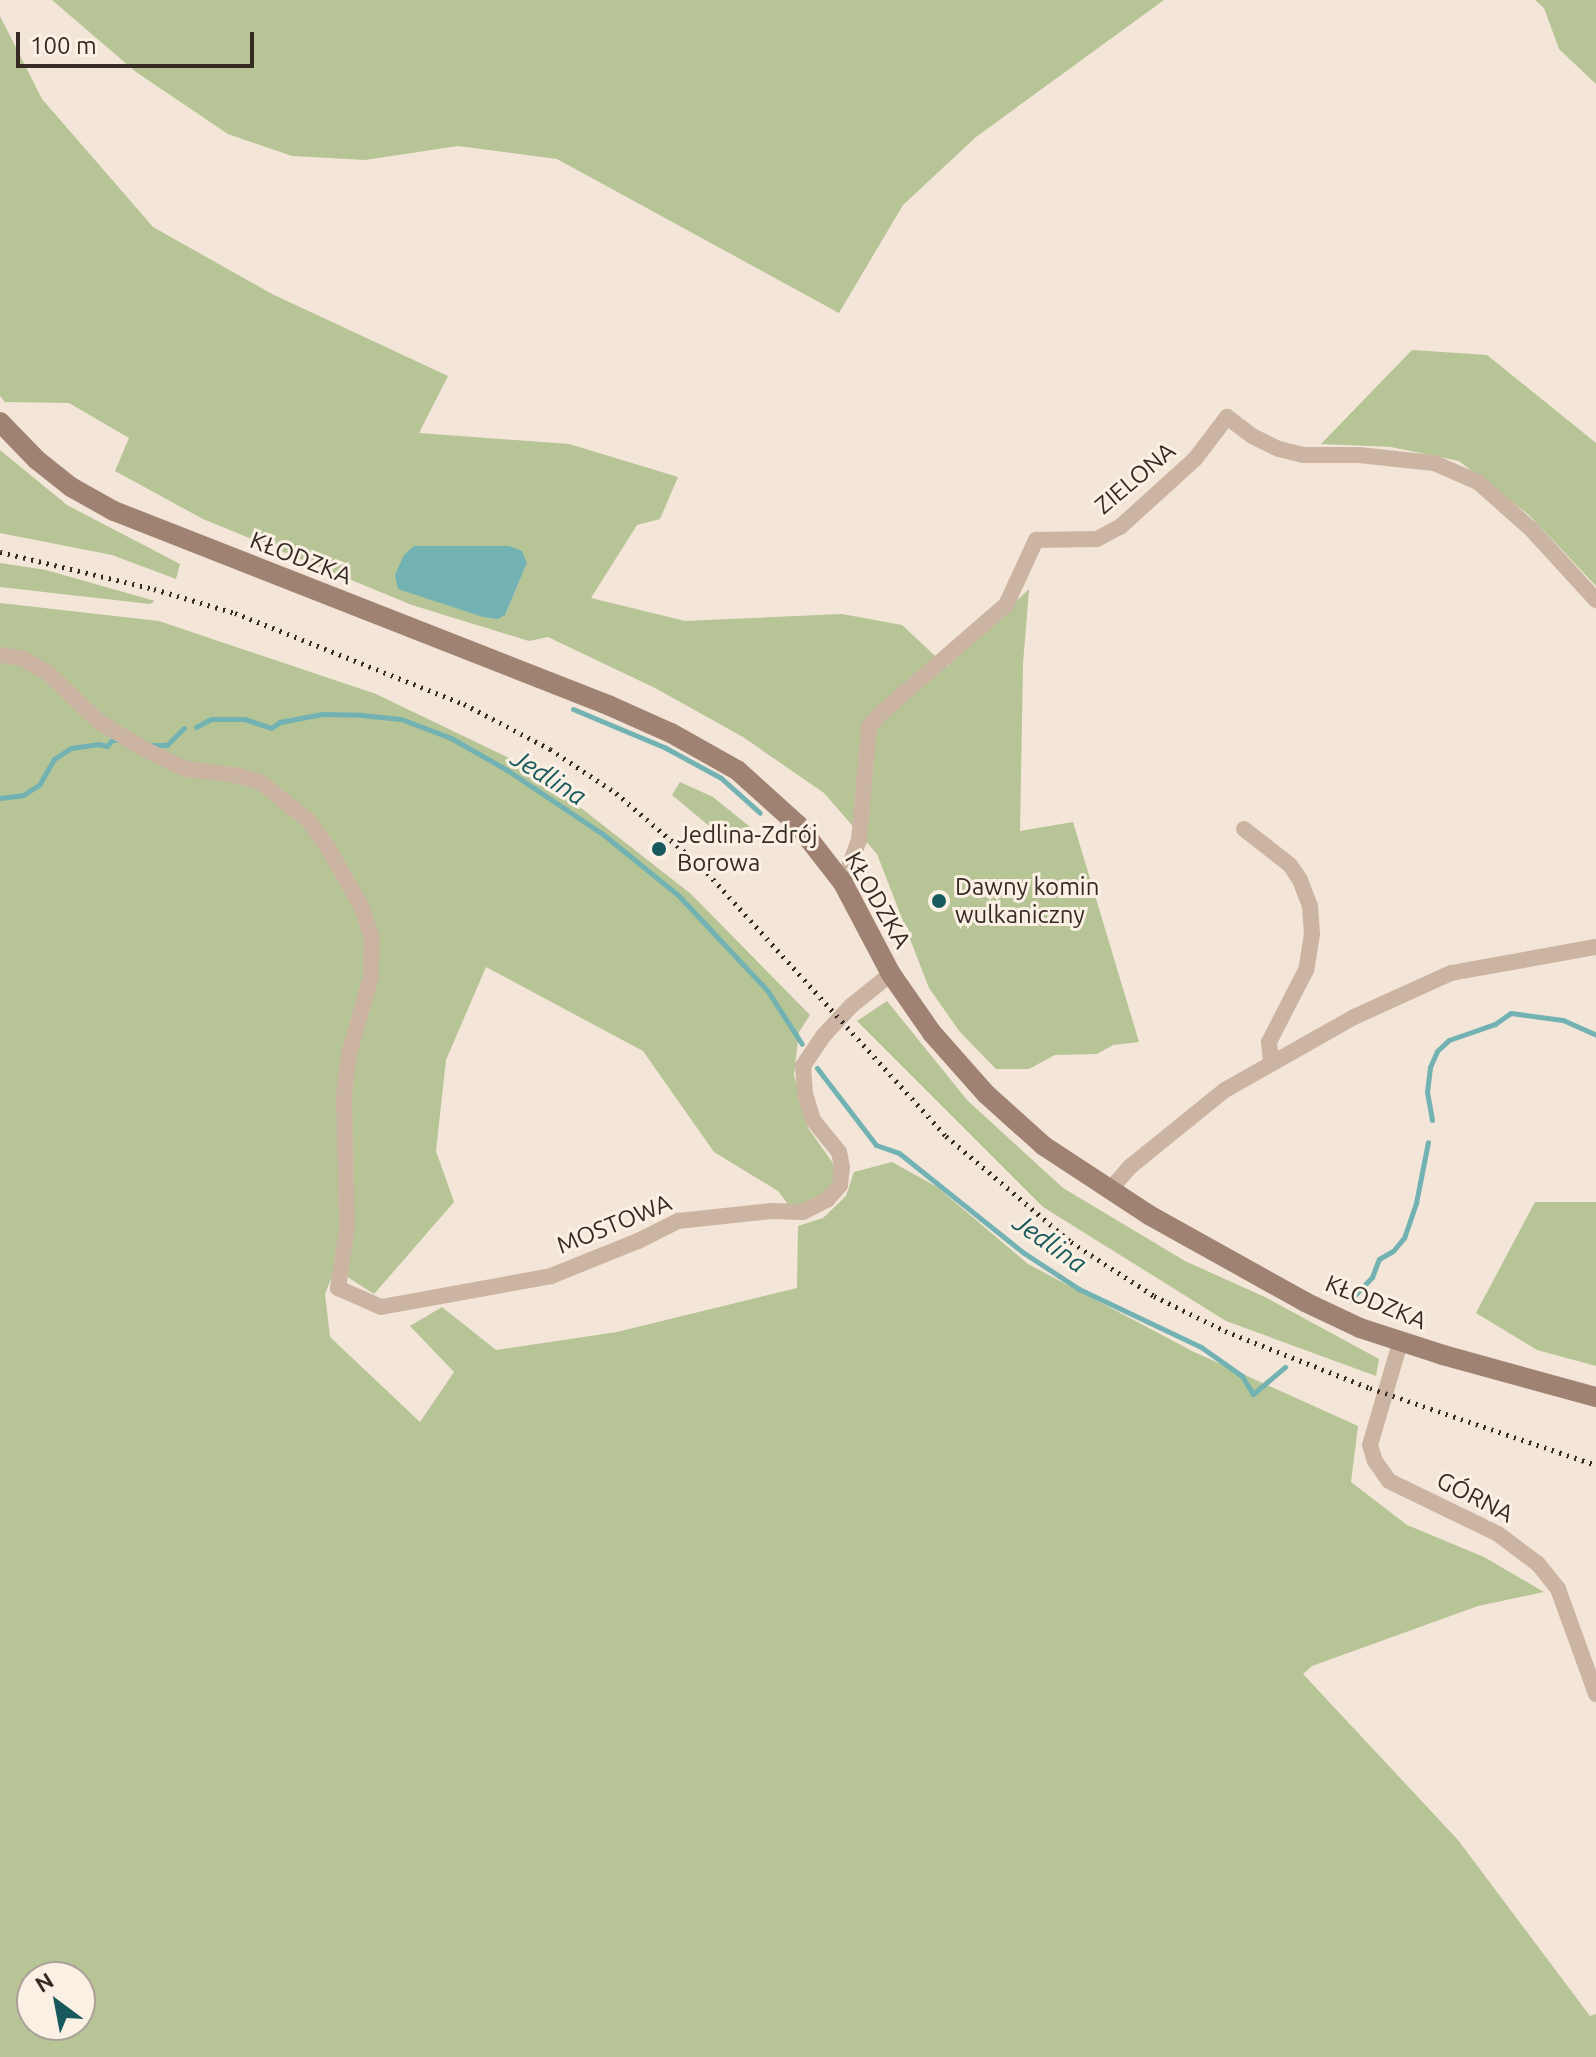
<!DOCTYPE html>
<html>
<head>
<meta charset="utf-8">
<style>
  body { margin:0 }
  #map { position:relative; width:1596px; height:2057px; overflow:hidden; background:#f3e5d7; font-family:Ubuntu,sans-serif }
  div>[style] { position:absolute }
  .green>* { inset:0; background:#b6c496 }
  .water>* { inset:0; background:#73b2b3 }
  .stream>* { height:5px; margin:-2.5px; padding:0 2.5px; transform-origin:2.5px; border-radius:2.5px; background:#73b2b3 }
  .street>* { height:16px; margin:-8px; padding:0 8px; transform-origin:8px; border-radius:8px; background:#ccb4a2 }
  .secondary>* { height:20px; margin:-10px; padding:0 10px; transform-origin:10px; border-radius:10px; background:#a08273 }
  .rail>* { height:5px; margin-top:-2.5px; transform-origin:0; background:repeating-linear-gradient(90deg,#362a25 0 2px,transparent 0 8px) }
  .dots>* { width:22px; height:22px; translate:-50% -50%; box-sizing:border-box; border:4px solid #fbf0e4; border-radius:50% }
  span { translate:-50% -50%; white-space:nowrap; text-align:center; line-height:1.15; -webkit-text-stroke:6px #fbf0e4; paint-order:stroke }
  .street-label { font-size:24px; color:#362a25 }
  .poi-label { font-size:24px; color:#362a25 }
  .left { translate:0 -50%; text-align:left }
  .water-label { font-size:26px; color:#17595c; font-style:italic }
  .north { position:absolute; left:16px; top:1961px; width:80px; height:80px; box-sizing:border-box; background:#fbf0e4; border:2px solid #aca198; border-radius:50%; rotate:328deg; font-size:22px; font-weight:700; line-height:32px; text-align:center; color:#362a25 }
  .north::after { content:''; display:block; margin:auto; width:28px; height:36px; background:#17595c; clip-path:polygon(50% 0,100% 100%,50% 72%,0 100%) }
  .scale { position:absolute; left:16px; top:32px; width:238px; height:36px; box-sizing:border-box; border:4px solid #362a25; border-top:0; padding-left:10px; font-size:24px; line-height:28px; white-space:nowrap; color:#362a25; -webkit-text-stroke:6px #fbf0e4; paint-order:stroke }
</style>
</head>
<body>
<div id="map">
  <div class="green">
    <div style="clip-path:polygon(52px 0,1164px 0,976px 137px,903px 205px,839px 313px,557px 159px,458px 146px,365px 160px,292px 156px,228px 134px,136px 72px)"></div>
    <div style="clip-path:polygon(1535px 0,1596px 0,1596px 84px,1559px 49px,1544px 8px)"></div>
    <div style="clip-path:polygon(evenodd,0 16px,42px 99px,153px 227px,272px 294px,448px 376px,419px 433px,569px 444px,678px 477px,660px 519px,637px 525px,591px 598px,685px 621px,842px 614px,902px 625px,947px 667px,1029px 589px,1023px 664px,1020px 831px,1073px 822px,1139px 1042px,1113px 1045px,1097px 1054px,1055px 1055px,1029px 1069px,996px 1069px,960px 1032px,929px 988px,877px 854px,824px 793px,743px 737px,655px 688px,548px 637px,529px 641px,412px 605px,203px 519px,115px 471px,129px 438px,69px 403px,5px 402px,0 396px,0 16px,414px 546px,509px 546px,527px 563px,505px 615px,414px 546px)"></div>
    <div style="clip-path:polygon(1412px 350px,1487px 355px,1596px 443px,1596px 586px,1529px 515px,1459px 461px,1391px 447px,1321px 444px)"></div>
    <div style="clip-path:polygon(0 450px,67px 505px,180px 564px,176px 579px,112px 555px,0 533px)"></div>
    <div style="clip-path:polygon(0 563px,46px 570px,155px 601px,150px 604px,0 587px)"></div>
    <div style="clip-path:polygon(evenodd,0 603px,159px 621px,376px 694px,513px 760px,558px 790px,691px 894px,810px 1015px,799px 1032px,794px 1075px,808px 1128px,835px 1166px,840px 1185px,827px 1200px,790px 1207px,778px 1191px,714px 1152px,643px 1051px,486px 967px,446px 1060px,436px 1151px,454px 1202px,374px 1294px,335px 1269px,325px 1294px,330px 1337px,420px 1422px,454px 1372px,410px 1326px,442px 1307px,496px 1350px,617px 1332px,797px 1288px,798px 1226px,823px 1218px,846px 1196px,854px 1172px,892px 1162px,937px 1187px,1028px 1264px,1194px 1352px,1358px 1426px,1351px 1482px,1407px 1525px,1484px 1557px,1544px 1592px,1478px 1606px,1312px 1666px,1303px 1674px,1458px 1840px,1590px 2016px,1596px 2014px,1596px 2057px,0 2057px,0 603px,32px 1977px,80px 1977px,80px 2025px,32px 2025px,32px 1977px)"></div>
    <div style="clip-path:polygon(680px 782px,713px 797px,755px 831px,737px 838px,708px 825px,672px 795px)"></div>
    <div style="clip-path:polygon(887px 1001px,967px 1100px,1063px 1188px,1185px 1261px,1267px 1298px,1379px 1359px,1376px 1376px,1226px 1321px,1043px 1207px,857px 1021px)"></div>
    <div style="clip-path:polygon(1535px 1202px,1596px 1202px,1596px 1366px,1537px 1350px,1476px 1313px)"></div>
  </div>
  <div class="water">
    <div style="clip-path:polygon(414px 546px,509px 546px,522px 551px,527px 563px,505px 615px,498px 619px,483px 617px,398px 589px,395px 575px,404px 555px)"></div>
  </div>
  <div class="stream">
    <div style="left:573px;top:709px;width:99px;rotate:22.7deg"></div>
    <div style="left:664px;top:747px;width:65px;rotate:28.5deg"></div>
    <div style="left:721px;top:778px;width:52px;rotate:41.9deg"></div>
    <div style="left:196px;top:727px;width:17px;rotate:-28deg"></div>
    <div style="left:211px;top:719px;width:33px"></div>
    <div style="left:244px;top:719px;width:28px;rotate:18deg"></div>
    <div style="left:271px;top:728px;width:11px;rotate:-34deg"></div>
    <div style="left:280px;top:722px;width:43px;rotate:-10.8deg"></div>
    <div style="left:322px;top:714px;width:39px;rotate:1deg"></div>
    <div style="left:361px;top:715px;width:40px;rotate:5.7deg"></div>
    <div style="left:401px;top:719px;width:53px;rotate:20.8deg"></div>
    <div style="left:451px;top:738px;width:64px;rotate:29.7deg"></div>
    <div style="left:507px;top:770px;width:117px;rotate:33.8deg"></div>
    <div style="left:604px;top:835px;width:97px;rotate:39.1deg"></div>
    <div style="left:679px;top:896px;width:129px;rotate:46.9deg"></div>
    <div style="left:767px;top:990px;width:64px;rotate:57.1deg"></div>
    <div style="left:152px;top:745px;width:15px"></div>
    <div style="left:167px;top:745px;width:24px;rotate:-45deg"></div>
    <div style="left:0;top:798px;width:23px;rotate:-7deg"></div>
    <div style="left:23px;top:795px;width:19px;rotate:-32deg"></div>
    <div style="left:39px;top:785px;width:30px;rotate:-60deg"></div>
    <div style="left:54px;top:759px;width:20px;rotate:-33deg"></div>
    <div style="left:71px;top:748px;width:27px;rotate:-8deg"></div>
    <div style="left:98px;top:744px;width:9px;rotate:13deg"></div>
    <div style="left:107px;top:746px;width:8px;rotate:-50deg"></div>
    <div style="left:112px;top:740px;width:5px"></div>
    <div style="left:817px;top:1068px;width:97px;rotate:52.5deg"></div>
    <div style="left:876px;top:1145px;width:24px;rotate:19deg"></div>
    <div style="left:899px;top:1153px;width:160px;rotate:38.7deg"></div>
    <div style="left:1024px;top:1253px;width:66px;rotate:33.2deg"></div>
    <div style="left:1079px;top:1289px;width:135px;rotate:25.4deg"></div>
    <div style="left:1201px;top:1347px;width:50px;rotate:35.3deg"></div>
    <div style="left:1242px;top:1376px;width:21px;rotate:59deg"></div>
    <div style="left:1253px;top:1394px;width:42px;rotate:-40.2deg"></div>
    <div style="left:1432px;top:1120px;width:28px;rotate:-100deg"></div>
    <div style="left:1427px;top:1092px;width:25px;rotate:-83deg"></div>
    <div style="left:1430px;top:1067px;width:17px;rotate:-66deg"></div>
    <div style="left:1437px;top:1051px;width:16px;rotate:-43deg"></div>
    <div style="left:1449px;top:1040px;width:49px;rotate:-19.2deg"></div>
    <div style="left:1495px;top:1024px;width:19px;rotate:-35deg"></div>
    <div style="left:1511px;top:1013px;width:52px;rotate:7.7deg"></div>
    <div style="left:1563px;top:1020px;width:36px;rotate:24deg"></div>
    <div style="left:1350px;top:1300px;width:32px;rotate:-46deg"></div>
    <div style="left:1372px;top:1277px;width:19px;rotate:-69deg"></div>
    <div style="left:1379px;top:1259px;width:16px;rotate:-30deg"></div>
    <div style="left:1393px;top:1251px;width:17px;rotate:-50deg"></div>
    <div style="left:1404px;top:1238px;width:37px;rotate:-71deg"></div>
    <div style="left:1416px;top:1203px;width:62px;rotate:-78.9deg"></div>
  </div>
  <div class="street">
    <div style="left:0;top:655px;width:22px;rotate:8deg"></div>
    <div style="left:22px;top:658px;width:30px;rotate:30deg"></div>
    <div style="left:48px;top:673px;width:69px;rotate:43.8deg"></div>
    <div style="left:98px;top:721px;width:54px;rotate:31.3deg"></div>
    <div style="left:144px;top:749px;width:47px;rotate:25.5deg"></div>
    <div style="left:186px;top:769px;width:48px;rotate:7.1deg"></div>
    <div style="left:234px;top:775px;width:27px;rotate:15deg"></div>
    <div style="left:260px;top:782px;width:61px;rotate:38.4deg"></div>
    <div style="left:308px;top:820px;width:36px;rotate:54deg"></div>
    <div style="left:329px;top:849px;width:68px;rotate:60.8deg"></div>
    <div style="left:362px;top:908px;width:33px;rotate:72deg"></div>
    <div style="left:372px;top:939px;width:37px;rotate:92deg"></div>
    <div style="left:371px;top:976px;width:81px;rotate:105.8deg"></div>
    <div style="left:349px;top:1054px;width:42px;rotate:96.8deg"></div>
    <div style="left:344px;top:1096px;width:133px;rotate:88.7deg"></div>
    <div style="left:347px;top:1229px;width:60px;rotate:98.7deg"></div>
    <div style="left:338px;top:1288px;width:47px;rotate:23.8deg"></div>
    <div style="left:381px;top:1307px;width:173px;rotate:-10.3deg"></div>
    <div style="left:551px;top:1276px;width:94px;rotate:-21.9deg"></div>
    <div style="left:638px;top:1241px;width:45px;rotate:-26.6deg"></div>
    <div style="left:678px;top:1221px;width:94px;rotate:-6.1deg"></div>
    <div style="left:771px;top:1211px;width:32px;rotate:2deg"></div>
    <div style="left:803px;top:1212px;width:27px;rotate:-27deg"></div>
    <div style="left:827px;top:1200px;width:20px;rotate:-49deg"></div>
    <div style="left:840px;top:1185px;width:18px;rotate:-84deg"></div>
    <div style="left:842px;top:1167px;width:15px;rotate:-101deg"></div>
    <div style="left:839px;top:1152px;width:41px;rotate:-129.1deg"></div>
    <div style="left:813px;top:1120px;width:27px;rotate:-107deg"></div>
    <div style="left:805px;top:1094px;width:28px;rotate:-94deg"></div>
    <div style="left:803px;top:1066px;width:37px;rotate:-56deg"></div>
    <div style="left:824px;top:1035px;width:40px;rotate:-47deg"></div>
    <div style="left:851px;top:1006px;width:51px;rotate:-38.7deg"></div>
    <div style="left:1244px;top:829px;width:58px;rotate:38deg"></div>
    <div style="left:1290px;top:865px;width:18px;rotate:56deg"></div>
    <div style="left:1300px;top:880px;width:28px;rotate:69deg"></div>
    <div style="left:1310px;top:906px;width:28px;rotate:86deg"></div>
    <div style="left:1312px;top:934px;width:36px;rotate:99deg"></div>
    <div style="left:1306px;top:970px;width:81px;rotate:117.2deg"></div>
    <div style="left:1269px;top:1042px;width:20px;rotate:84deg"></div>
    <div style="left:843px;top:883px;width:46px;rotate:-69.6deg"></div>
    <div style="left:859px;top:840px;width:113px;rotate:-84.9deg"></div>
    <div style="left:869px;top:727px;width:17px;rotate:-50deg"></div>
    <div style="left:880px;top:714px;width:167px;rotate:-40.9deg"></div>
    <div style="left:1006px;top:605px;width:72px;rotate:-65.2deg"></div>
    <div style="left:1036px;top:540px;width:61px;rotate:-0.9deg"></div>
    <div style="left:1097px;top:539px;width:26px;rotate:-28deg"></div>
    <div style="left:1120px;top:527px;width:101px;rotate:-42.2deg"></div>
    <div style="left:1195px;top:459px;width:53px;rotate:-52.7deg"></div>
    <div style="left:1227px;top:417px;width:31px;rotate:37deg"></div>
    <div style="left:1252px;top:436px;width:30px;rotate:26deg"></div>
    <div style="left:1279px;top:449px;width:25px;rotate:14deg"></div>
    <div style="left:1303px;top:455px;width:56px"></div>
    <div style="left:1359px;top:455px;width:75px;rotate:6.1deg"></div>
    <div style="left:1434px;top:463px;width:48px;rotate:23.4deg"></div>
    <div style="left:1478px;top:482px;width:72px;rotate:41.6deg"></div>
    <div style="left:1532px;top:530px;width:95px;rotate:47.6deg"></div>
    <div style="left:1109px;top:1191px;width:33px;rotate:-49deg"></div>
    <div style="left:1131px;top:1166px;width:121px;rotate:-39deg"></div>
    <div style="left:1225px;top:1090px;width:148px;rotate:-29.5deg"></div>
    <div style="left:1354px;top:1017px;width:107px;rotate:-24.4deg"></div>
    <div style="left:1451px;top:973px;width:147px;rotate:-10.2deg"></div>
    <div style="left:1400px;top:1343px;width:106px;rotate:106.4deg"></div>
    <div style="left:1370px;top:1445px;width:17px;rotate:73deg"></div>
    <div style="left:1375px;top:1461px;width:24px;rotate:55deg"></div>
    <div style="left:1389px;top:1481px;width:121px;rotate:25.9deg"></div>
    <div style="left:1498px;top:1534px;width:50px;rotate:36.9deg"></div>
    <div style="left:1538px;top:1564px;width:32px;rotate:51deg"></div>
    <div style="left:1558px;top:1589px;width:112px;rotate:70.1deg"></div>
  </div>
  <div class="secondary">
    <div style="left:0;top:422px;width:53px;rotate:45.8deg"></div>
    <div style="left:37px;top:460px;width:43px;rotate:38.5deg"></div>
    <div style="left:71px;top:487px;width:49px;rotate:29.2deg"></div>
    <div style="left:114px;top:511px;width:531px;rotate:21.44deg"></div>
    <div style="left:608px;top:705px;width:69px;rotate:24deg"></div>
    <div style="left:671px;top:733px;width:76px;rotate:29.3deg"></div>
    <div style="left:737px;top:770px;width:82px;rotate:42deg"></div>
    <div style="left:798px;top:825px;width:73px;rotate:52.2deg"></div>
    <div style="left:843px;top:883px;width:103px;rotate:62.2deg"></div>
    <div style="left:891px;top:974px;width:72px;rotate:55.2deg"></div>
    <div style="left:932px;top:1033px;width:81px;rotate:48.5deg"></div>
    <div style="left:986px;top:1094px;width:78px;rotate:41.9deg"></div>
    <div style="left:1044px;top:1146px;width:126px;rotate:33.3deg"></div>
    <div style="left:1149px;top:1215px;width:179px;rotate:29.1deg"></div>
    <div style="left:1305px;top:1302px;width:61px;rotate:25.3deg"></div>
    <div style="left:1360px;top:1328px;width:87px;rotate:18deg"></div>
    <div style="left:1443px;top:1355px;width:159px;rotate:15.4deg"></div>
  </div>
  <div class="rail">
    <div style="left:0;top:552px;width:158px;rotate:13.5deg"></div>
    <div style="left:154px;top:589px;width:84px;rotate:16.5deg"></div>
    <div style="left:235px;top:613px;width:246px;rotate:21.7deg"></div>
    <div style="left:464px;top:704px;width:97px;rotate:27.6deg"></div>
    <div style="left:550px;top:749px;width:79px;rotate:33.7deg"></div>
    <div style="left:616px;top:793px;width:113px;rotate:40.7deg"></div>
    <div style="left:702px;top:867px;width:363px;rotate:47.8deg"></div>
    <div style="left:946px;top:1136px;width:164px;rotate:40.3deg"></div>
    <div style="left:1071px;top:1242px;width:99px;rotate:33deg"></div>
    <div style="left:1154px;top:1296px;width:79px;rotate:26.2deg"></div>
    <div style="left:1225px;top:1331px;width:156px;rotate:21.5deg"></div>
    <div style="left:1370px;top:1388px;width:239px;rotate:18.8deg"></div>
  </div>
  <div class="dots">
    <div style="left:659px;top:849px;background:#17595c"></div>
    <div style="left:939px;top:901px;background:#17595c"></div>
  </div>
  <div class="street-label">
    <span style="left:1135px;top:478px;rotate:-40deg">ZIELONA</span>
    <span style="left:301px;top:558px;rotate:21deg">KŁODZKA</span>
    <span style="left:878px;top:900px;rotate:60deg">KŁODZKA</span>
    <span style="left:614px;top:1224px;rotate:-22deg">MOSTOWA</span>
    <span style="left:1376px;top:1302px;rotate:22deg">KŁODZKA</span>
    <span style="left:1475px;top:1497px;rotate:27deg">GÓRNA</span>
  </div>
  <div class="poi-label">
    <span class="left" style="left:677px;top:849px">Jedlina-Zdrój<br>Borowa</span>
    <span class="left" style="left:955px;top:901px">Dawny komin<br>wulkaniczny</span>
  </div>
  <div class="water-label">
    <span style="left:549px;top:777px;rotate:32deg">Jedlina</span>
    <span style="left:1050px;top:1243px;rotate:35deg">Jedlina</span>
  </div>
  <div class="north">N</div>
  <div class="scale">100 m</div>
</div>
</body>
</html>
